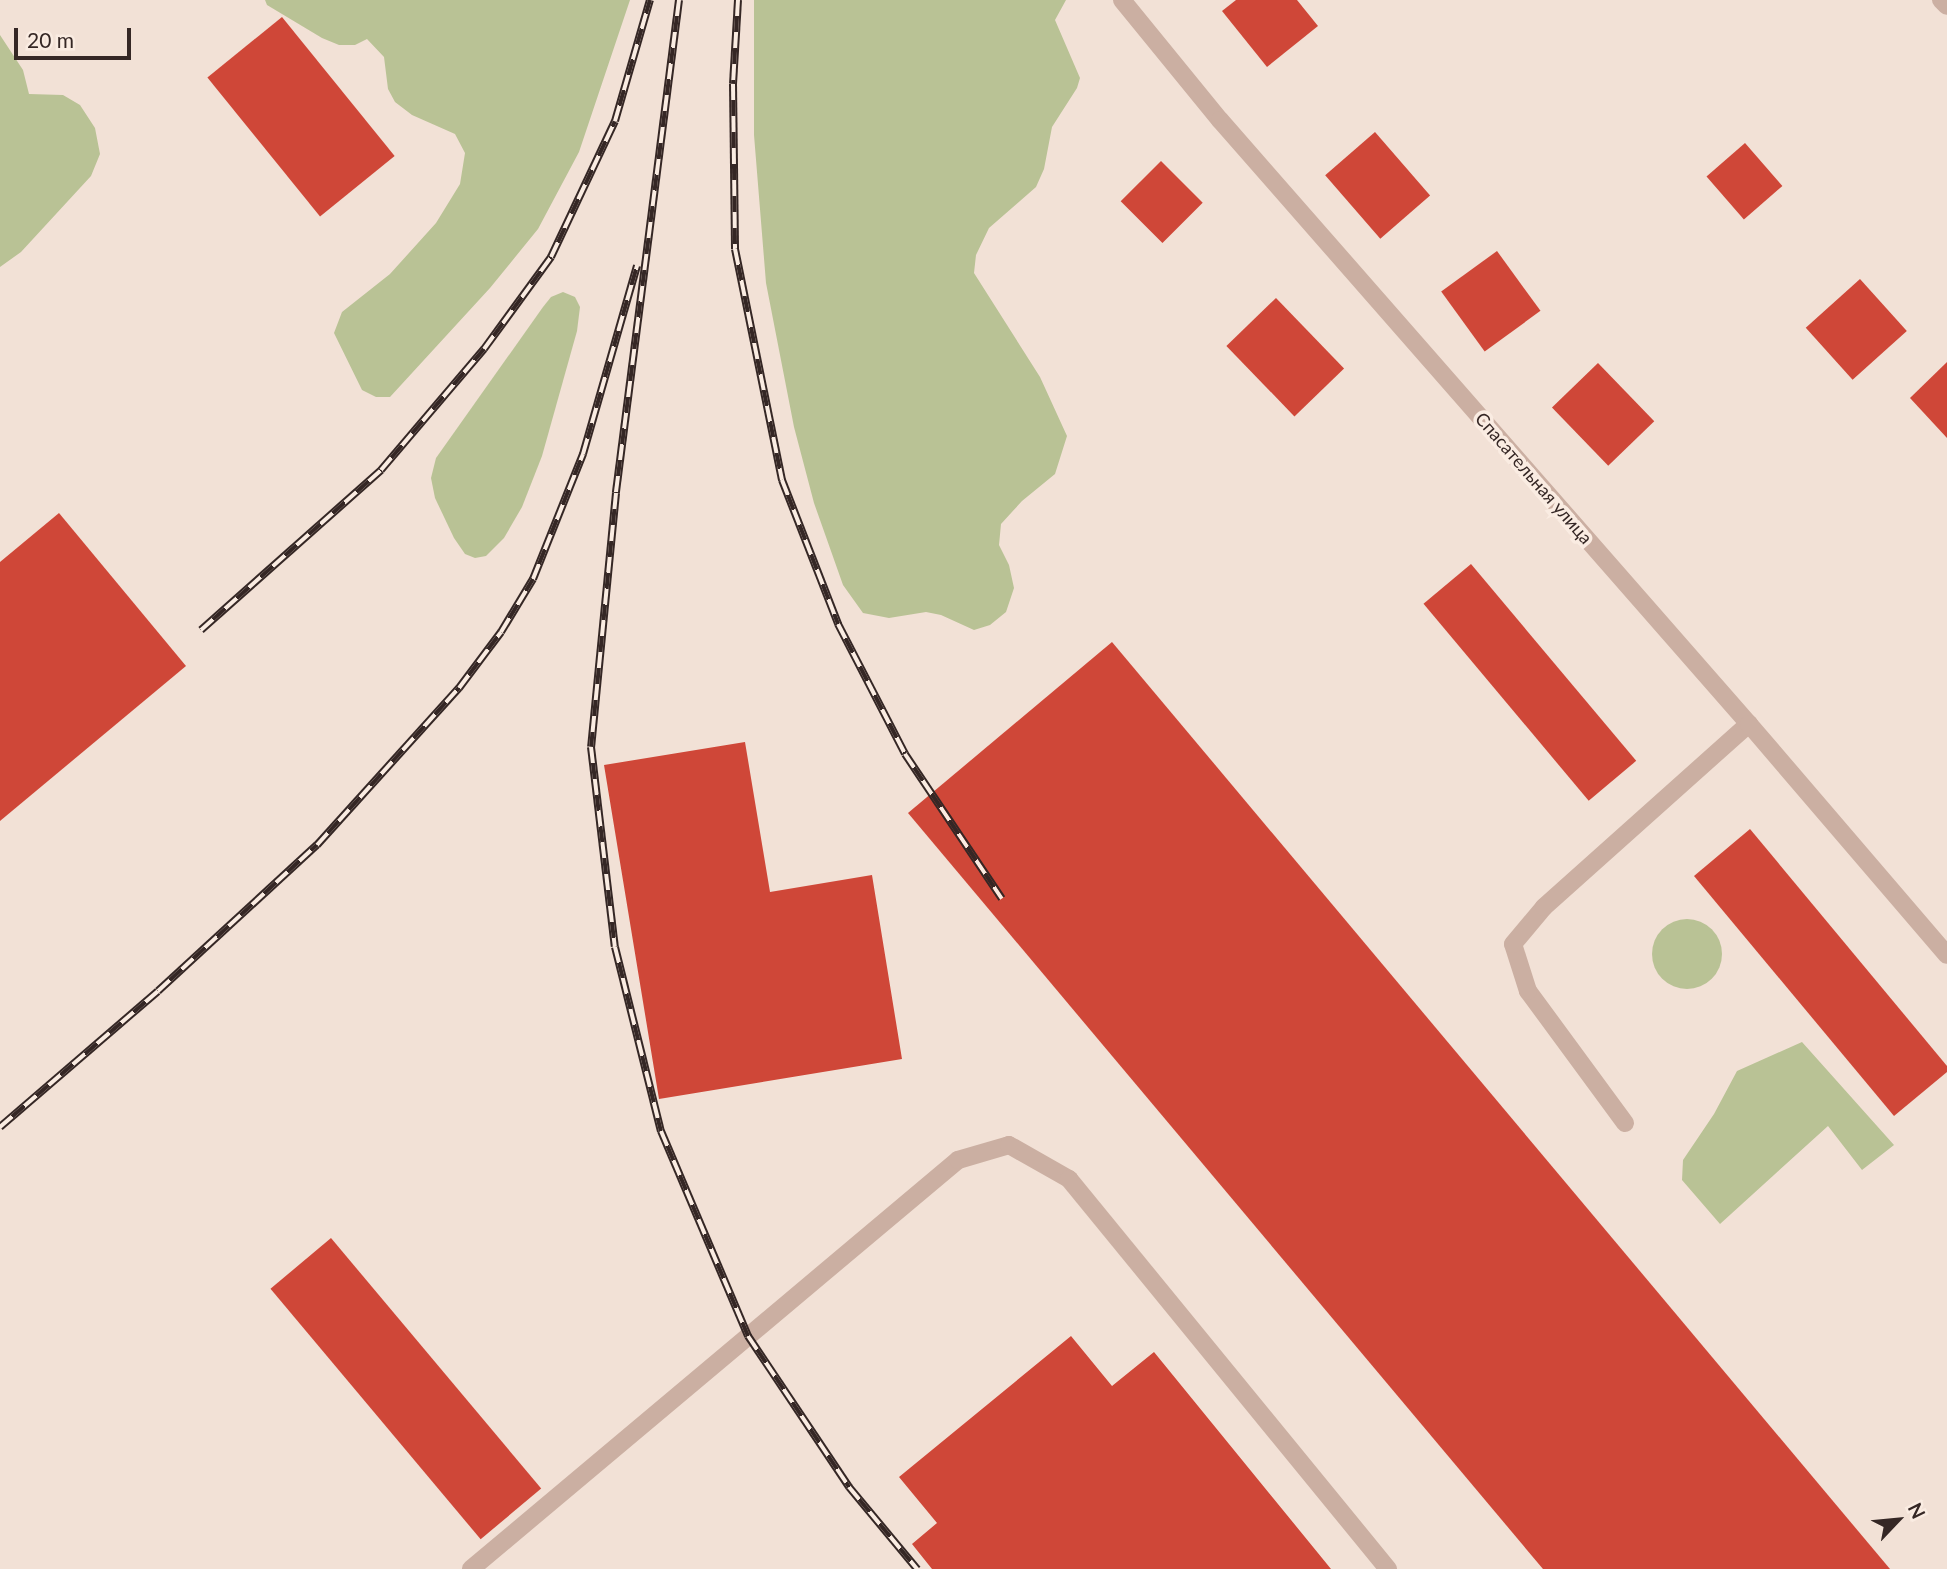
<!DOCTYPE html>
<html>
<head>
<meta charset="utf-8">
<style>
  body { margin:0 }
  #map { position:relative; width:1947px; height:1569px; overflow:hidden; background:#f2e1d6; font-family:Lato,sans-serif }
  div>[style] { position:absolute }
  .green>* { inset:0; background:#b9c295 }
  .round { border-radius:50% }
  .building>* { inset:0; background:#cf4738; transform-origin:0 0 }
  .service>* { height:18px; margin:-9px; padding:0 9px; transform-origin:9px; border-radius:9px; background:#cbafa2 }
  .minor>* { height:18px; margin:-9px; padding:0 9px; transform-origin:9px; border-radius:9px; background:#cbafa2 }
  .rail>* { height:8px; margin-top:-4px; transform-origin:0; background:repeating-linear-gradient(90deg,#faece2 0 16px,#352725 0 32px); box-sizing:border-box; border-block:2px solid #352725 }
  span { translate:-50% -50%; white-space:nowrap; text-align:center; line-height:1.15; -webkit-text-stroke:7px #faece2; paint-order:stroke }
  .street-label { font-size:18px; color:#352725 }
  .north { position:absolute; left:1863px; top:1485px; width:70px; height:70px; -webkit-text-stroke:5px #faece2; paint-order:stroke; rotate:64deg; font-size:19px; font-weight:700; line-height:28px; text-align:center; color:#352725 }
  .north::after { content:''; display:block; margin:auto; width:24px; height:32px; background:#352725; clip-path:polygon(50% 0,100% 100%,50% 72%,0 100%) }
  .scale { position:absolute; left:14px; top:28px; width:117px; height:32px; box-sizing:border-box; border:4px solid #352725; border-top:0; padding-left:9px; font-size:21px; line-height:24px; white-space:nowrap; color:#352725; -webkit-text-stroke:5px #faece2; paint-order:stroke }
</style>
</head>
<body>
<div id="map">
  <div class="green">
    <div style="clip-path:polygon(265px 0,630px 0,579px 152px,538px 229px,490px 288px,390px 397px,376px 397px,362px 390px,334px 333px,342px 312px,390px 274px,436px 223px,460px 184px,465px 153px,455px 134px,412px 115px,395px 102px,388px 89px,384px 57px,367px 39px,355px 45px,339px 45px,322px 38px,267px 5px)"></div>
    <div style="clip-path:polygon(754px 0,1066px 0,1055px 20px,1080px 78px,1077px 88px,1052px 127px,1044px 169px,1036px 187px,989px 228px,976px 255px,974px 273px,1040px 377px,1067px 436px,1055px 474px,1022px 501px,1001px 524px,999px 545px,1009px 565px,1014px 588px,1006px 612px,990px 625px,974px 630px,941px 615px,926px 612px,889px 618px,863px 613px,843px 585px,814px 503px,794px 427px,766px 283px,754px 135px)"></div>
    <div style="clip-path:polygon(0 35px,23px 70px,29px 94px,63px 95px,80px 105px,95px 128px,100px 154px,91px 176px,21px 252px,0 267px)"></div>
    <div style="clip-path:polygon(563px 292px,575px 297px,580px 307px,577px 331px,542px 456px,522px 507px,504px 538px,486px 556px,475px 558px,465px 554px,454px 538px,435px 498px,431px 478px,436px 458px,543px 307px,551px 297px)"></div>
    <div class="round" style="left:1652px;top:919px;width:70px;height:70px"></div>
    <div style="clip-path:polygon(1802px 1042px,1894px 1145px,1862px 1170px,1828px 1126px,1720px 1224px,1682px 1180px,1683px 1160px,1714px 1114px,1737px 1071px)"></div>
  </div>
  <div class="building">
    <div style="clip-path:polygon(1236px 0,1297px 0,1318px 26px,1267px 67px,1222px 11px)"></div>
    <div style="left:282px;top:17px;width:179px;height:96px;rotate:51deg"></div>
    <div style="left:1375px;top:132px;width:84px;height:66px;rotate:49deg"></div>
    <div style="left:1745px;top:143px;width:57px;height:51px;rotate:49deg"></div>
    <div style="left:1161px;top:161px;width:59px;height:57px;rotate:45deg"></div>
    <div style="left:1497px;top:251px;width:74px;height:69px;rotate:54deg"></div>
    <div style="left:1860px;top:279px;width:70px;height:73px;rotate:48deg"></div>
    <div style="left:1276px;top:298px;width:98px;height:69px;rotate:46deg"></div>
    <div style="clip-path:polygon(1947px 362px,1947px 438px,1910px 398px)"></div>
    <div style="left:1598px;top:363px;width:81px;height:64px;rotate:46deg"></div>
    <div style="clip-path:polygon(59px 513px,186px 666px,0 821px,0 562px)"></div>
    <div style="left:1471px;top:564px;width:257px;height:62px;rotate:50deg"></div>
    <div style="clip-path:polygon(1112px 642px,1890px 1569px,1543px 1569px,908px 813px)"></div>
    <div style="clip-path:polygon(745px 742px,770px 892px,872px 875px,902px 1059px,659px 1099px,604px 765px)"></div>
    <div style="clip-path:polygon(1750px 829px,1947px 1066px,1947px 1072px,1894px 1116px,1694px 876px)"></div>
    <div style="left:331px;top:1238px;width:327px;height:79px;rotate:50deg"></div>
    <div style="clip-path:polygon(1071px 1336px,1112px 1386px,1154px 1352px,1331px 1569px,932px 1569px,912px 1544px,937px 1523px,899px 1477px)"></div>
  </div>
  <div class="service">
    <div style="left:1625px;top:1123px;width:164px;rotate:-126.3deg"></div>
    <div style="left:1528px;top:991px;width:49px;rotate:-107.7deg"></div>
    <div style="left:1513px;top:944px;width:48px;rotate:-50deg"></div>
    <div style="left:1544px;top:907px;width:275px;rotate:-41.8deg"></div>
    <div style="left:471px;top:1569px;width:636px;rotate:-40.02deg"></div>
    <div style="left:958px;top:1160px;width:53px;rotate:-16.4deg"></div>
    <div style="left:1009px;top:1145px;width:69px;rotate:29.5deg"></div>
    <div style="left:1069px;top:1179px;width:504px;rotate:50.72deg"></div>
  </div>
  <div class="minor">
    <div style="left:1122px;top:0;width:155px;rotate:50.8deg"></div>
    <div style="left:1220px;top:120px;width:803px;rotate:48.79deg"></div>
    <div style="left:1749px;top:724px;width:304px;rotate:49.4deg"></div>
    <div style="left:1941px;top:0;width:8px;rotate:45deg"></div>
  </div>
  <div class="rail">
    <div style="left:679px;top:0;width:497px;rotate:97.3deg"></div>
    <div style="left:616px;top:493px;width:255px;rotate:95.6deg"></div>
    <div style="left:591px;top:747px;width:201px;rotate:83.2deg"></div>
    <div style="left:615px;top:947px;width:190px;rotate:76deg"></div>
    <div style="left:661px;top:1131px;width:223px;rotate:67deg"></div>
    <div style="left:748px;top:1336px;width:182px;rotate:56.2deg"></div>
    <div style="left:849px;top:1487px;width:107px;rotate:50.3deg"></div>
    <div style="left:738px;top:0;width:84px;rotate:93.4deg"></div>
    <div style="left:733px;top:84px;width:165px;rotate:89.3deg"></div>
    <div style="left:735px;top:249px;width:236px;rotate:78.5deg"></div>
    <div style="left:782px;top:480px;width:155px;rotate:68.7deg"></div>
    <div style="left:838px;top:624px;width:146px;rotate:62.7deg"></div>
    <div style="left:905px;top:754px;width:174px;rotate:56.2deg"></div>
    <div style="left:201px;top:630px;width:241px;rotate:-41.6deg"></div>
    <div style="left:381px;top:470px;width:159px;rotate:-49.6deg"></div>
    <div style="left:484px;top:349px;width:114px;rotate:-53.9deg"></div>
    <div style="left:551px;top:257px;width:150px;rotate:-64.8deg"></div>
    <div style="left:615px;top:121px;width:126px;rotate:-73.9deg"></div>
    <div style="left:0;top:1127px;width:208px;rotate:-40.7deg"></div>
    <div style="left:158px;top:991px;width:216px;rotate:-42.6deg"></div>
    <div style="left:317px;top:845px;width:212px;rotate:-47.9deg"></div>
    <div style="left:459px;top:688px;width:70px;rotate:-53.1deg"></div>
    <div style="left:501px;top:632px;width:62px;rotate:-58.9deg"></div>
    <div style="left:533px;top:579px;width:135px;rotate:-68.2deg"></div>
    <div style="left:583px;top:454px;width:196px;rotate:-74deg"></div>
  </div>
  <div class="street-label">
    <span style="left:1534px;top:478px;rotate:49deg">Спасательная улица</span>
  </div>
  <div class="north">N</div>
  <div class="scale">20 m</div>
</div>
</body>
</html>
